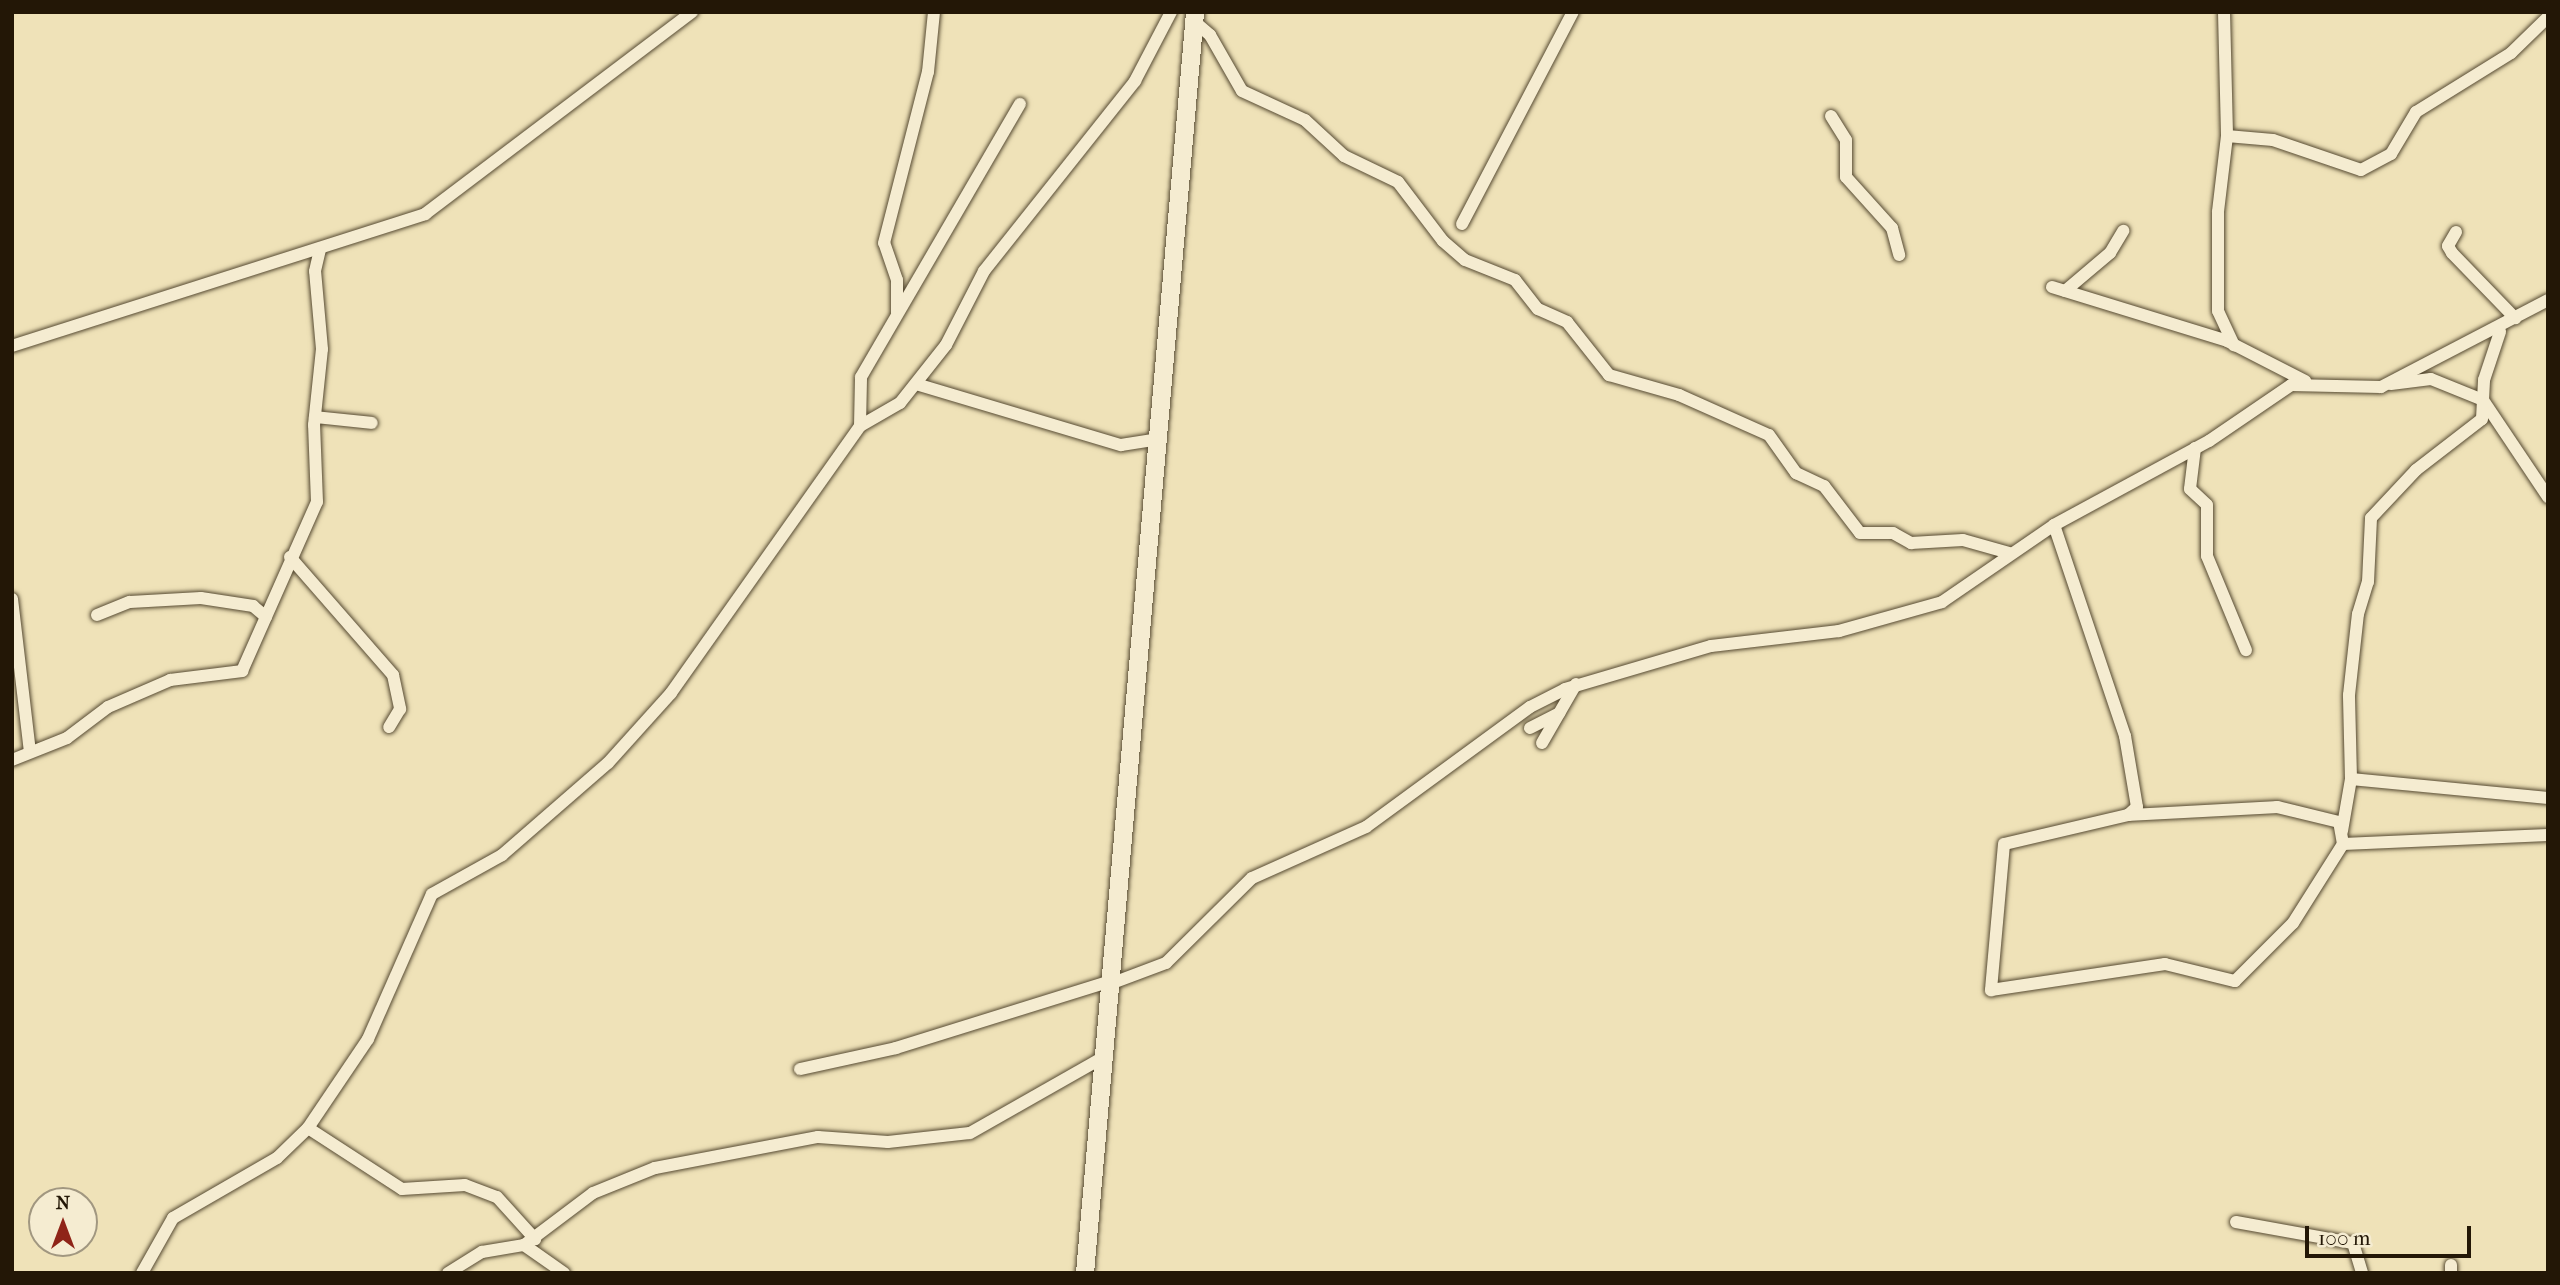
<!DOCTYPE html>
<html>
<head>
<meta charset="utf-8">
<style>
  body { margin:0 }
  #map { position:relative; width:2560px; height:1285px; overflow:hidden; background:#efe2b8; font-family:"IM FELL French Canon",serif }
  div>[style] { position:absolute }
  .roads { filter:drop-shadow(0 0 2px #564a32) drop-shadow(0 0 2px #564a32) }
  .street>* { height:12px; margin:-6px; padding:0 6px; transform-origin:6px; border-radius:6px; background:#f5ecd1 }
  .secondary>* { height:18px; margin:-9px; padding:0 9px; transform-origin:9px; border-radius:9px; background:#f5ecd1 }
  span { translate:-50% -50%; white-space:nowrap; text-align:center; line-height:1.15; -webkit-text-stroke:6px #f5ecd1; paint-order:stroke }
  .frame { position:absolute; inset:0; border:14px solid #231706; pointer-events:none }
  .north { position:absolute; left:28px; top:1187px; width:70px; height:70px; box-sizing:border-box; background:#f5ecd1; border:2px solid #a19780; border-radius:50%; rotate:0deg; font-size:19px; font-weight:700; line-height:28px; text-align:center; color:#231706 }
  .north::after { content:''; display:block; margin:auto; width:24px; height:32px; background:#8f2418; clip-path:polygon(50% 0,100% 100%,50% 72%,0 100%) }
  .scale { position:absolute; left:2305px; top:1226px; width:166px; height:32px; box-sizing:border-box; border:4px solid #231706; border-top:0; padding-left:9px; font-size:21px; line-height:24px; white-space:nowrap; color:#231706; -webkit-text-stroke:5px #f5ecd1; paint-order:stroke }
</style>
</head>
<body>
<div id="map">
  <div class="roads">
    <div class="street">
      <div style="left:2224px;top:12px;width:124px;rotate:88.6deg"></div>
      <div style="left:2227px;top:136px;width:77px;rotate:96.8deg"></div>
      <div style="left:2218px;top:212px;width:99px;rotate:90deg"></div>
      <div style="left:2218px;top:311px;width:38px;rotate:65deg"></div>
      <div style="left:1195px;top:22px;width:20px;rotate:41deg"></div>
      <div style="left:1210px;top:35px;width:64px;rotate:60.3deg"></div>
      <div style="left:1242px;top:91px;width:69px;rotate:24.7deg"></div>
      <div style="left:1305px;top:120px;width:53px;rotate:42.7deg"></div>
      <div style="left:1344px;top:156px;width:60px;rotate:25.7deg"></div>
      <div style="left:1398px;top:182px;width:74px;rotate:52.7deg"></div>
      <div style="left:1443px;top:241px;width:29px;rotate:41deg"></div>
      <div style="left:1465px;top:260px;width:54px;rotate:21.8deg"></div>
      <div style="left:1515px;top:280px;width:37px;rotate:52deg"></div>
      <div style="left:1538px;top:309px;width:32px;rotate:24deg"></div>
      <div style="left:1567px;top:322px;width:68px;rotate:51.6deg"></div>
      <div style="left:1609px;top:375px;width:73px;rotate:15.9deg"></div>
      <div style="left:1679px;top:395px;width:98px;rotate:24deg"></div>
      <div style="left:1769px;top:435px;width:47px;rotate:54.6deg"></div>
      <div style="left:1796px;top:473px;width:31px;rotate:25deg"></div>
      <div style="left:1824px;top:486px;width:59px;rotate:52.5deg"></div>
      <div style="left:1860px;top:533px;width:33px"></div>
      <div style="left:1893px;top:533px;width:21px;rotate:29deg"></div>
      <div style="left:1911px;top:543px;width:52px;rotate:-3.3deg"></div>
      <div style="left:1963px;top:540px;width:48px;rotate:15.8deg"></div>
      <div style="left:1831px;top:116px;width:28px;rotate:58deg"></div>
      <div style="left:1846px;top:140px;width:37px;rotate:90deg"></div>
      <div style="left:1846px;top:177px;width:69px;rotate:48deg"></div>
      <div style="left:1892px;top:228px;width:28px;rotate:75deg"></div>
      <div style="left:2227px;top:136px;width:46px;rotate:5deg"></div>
      <div style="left:2273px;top:140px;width:93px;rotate:18.8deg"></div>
      <div style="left:2361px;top:170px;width:34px;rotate:-28deg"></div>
      <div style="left:2391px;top:154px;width:49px;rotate:-59.2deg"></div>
      <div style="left:2416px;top:112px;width:112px;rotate:-31.8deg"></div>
      <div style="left:2511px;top:53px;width:52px;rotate:-44.2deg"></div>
      <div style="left:1462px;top:224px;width:239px;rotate:-62.4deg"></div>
      <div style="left:2456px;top:232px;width:16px;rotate:120deg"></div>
      <div style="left:2448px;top:246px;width:8px;rotate:60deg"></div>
      <div style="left:2452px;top:253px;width:91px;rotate:45.9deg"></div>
      <div style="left:2052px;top:287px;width:183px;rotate:17.1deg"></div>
      <div style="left:2227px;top:341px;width:88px;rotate:27.1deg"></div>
      <div style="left:2065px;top:291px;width:59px;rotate:-40.2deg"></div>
      <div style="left:2110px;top:253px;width:26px;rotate:-59deg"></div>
      <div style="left:897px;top:313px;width:33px;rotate:-90deg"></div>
      <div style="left:897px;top:280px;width:39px;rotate:-109deg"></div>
      <div style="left:884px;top:243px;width:177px;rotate:-75.6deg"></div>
      <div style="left:928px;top:72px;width:60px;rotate:-84.3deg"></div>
      <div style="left:12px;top:346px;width:434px;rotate:-17.7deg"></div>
      <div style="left:425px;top:214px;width:335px;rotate:-37.1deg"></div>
      <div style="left:916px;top:384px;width:214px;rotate:16.6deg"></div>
      <div style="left:1121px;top:445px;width:37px;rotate:-9deg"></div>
      <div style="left:2391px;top:384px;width:40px;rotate:-7.1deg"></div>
      <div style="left:2431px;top:379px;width:56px;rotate:22deg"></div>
      <div style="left:2483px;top:400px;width:117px;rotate:56.2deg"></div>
      <div style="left:315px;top:417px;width:57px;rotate:6deg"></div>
      <div style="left:860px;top:426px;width:49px;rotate:-88.8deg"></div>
      <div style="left:861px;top:377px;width:316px;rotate:-59.8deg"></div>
      <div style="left:2195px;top:448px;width:41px;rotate:97deg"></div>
      <div style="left:2190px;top:489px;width:23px;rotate:43deg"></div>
      <div style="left:2207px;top:505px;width:51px;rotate:90deg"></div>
      <div style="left:2207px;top:556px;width:102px;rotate:67.5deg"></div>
      <div style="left:2054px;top:525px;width:223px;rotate:71.4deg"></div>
      <div style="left:2125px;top:736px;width:72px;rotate:80.4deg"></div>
      <div style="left:2137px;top:807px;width:12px;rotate:138deg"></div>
      <div style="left:2128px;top:815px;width:127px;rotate:166.8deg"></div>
      <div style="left:2004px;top:844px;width:147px;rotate:95.1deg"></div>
      <div style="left:1991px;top:990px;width:176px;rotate:-8.5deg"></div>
      <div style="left:2165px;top:964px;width:72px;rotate:13.7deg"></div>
      <div style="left:2235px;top:981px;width:82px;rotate:-45deg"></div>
      <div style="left:2293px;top:923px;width:93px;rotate:-57.7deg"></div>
      <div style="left:2343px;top:844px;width:22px;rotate:-100deg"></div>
      <div style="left:2339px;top:822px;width:64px;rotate:-166.4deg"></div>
      <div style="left:2277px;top:807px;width:149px;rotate:176.9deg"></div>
      <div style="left:290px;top:557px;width:157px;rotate:48.9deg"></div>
      <div style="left:393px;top:675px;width:35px;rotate:78deg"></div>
      <div style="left:400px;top:709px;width:21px;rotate:121deg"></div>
      <div style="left:12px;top:599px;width:154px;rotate:83.3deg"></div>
      <div style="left:97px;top:615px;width:35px;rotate:-22deg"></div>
      <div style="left:130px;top:602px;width:71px;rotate:-3.2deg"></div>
      <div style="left:201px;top:598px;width:53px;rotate:8.7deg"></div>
      <div style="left:253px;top:606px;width:17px;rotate:40deg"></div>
      <div style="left:1530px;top:728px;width:33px;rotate:-27deg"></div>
      <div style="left:1542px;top:743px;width:68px;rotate:-60deg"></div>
      <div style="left:12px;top:760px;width:59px;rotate:-21.8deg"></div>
      <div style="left:67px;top:738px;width:51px;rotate:-37.1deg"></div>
      <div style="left:108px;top:707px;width:68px;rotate:-23.5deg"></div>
      <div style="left:170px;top:680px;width:73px;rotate:-7.1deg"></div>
      <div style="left:242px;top:671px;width:185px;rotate:-66.1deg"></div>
      <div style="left:317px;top:502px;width:77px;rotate:-92.2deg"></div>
      <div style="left:314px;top:425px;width:76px;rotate:-84deg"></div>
      <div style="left:322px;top:349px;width:78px;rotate:-95.1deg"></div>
      <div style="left:315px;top:271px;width:23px;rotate:-77deg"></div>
      <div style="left:2351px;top:779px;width:198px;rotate:5.5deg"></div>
      <div style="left:2342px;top:831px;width:53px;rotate:-80.2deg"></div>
      <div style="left:2351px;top:779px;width:84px;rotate:-91.4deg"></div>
      <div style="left:2349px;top:695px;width:81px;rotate:-83.7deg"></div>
      <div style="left:2358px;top:614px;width:34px;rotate:-73deg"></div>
      <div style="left:2368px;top:582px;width:64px;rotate:-87.3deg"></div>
      <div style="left:2371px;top:518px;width:66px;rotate:-46.8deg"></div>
      <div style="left:2416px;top:470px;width:83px;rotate:-37.7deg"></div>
      <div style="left:2482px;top:419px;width:39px;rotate:-87deg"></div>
      <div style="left:2484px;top:380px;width:51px;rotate:-71.6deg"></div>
      <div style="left:2343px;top:844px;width:205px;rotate:-2.5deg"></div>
      <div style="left:1110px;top:984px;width:60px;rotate:-20.6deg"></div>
      <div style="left:1166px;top:963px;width:121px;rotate:-44.7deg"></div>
      <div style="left:1252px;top:878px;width:125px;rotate:-24.1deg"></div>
      <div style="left:1366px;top:827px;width:203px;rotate:-36.2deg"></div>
      <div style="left:1530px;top:707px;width:39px;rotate:-27deg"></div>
      <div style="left:1565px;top:689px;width:152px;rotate:-16.4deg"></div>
      <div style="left:1711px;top:646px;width:129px;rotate:-6.7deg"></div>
      <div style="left:1839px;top:631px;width:107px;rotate:-15.7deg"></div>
      <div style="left:1942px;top:602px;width:136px;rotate:-34.5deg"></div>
      <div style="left:2054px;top:525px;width:176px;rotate:-28.5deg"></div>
      <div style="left:2209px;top:441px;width:99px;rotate:-34.3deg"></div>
      <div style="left:2291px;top:385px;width:90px;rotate:1.3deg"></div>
      <div style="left:2381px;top:387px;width:188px;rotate:-27.5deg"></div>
      <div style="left:800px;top:1069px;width:98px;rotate:-12.3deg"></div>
      <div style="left:896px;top:1048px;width:225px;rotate:-17.3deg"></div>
      <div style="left:308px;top:1128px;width:112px;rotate:33deg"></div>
      <div style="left:402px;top:1189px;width:63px;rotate:-3.6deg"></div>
      <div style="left:465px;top:1185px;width:34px;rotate:21deg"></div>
      <div style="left:497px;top:1197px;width:57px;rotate:47.9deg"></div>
      <div style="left:2236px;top:1222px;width:119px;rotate:10.2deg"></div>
      <div style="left:2353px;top:1243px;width:31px;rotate:73deg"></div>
      <div style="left:524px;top:1245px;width:49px;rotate:35deg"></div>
      <div style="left:142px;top:1273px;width:63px;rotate:-60.6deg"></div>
      <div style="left:173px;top:1218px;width:120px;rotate:-30deg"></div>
      <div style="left:277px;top:1158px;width:43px;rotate:-44.1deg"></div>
      <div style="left:308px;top:1128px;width:107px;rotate:-56deg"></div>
      <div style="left:368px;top:1039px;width:158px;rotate:-66.2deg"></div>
      <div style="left:432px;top:894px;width:80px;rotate:-29.1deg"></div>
      <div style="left:502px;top:855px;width:140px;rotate:-41deg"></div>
      <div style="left:608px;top:763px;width:94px;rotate:-48deg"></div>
      <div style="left:671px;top:693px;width:327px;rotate:-54.7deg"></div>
      <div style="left:860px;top:426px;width:46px;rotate:-29.9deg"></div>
      <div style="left:900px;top:403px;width:74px;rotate:-51.6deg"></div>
      <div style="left:946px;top:345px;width:83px;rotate:-62.8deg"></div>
      <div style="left:984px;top:271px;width:243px;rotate:-51.5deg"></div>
      <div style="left:1135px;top:81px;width:78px;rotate:-62.4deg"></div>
      <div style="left:448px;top:1273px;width:40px;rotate:-32deg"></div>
      <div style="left:482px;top:1252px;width:43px;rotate:-9.5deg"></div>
      <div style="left:524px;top:1245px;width:86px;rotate:-37deg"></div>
      <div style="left:593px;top:1193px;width:67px;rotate:-22deg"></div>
      <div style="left:655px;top:1168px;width:166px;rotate:-10.8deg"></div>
      <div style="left:818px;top:1137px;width:70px;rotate:4.1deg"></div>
      <div style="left:888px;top:1142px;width:82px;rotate:-6.3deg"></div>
      <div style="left:970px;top:1133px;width:154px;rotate:-29.6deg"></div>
      <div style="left:2451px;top:1273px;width:8px;rotate:-90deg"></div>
    </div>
    <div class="secondary">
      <div style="left:1085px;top:1273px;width:1266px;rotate:-85.01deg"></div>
    </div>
  </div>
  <div class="frame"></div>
  <div class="north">N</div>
  <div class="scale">100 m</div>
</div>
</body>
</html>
